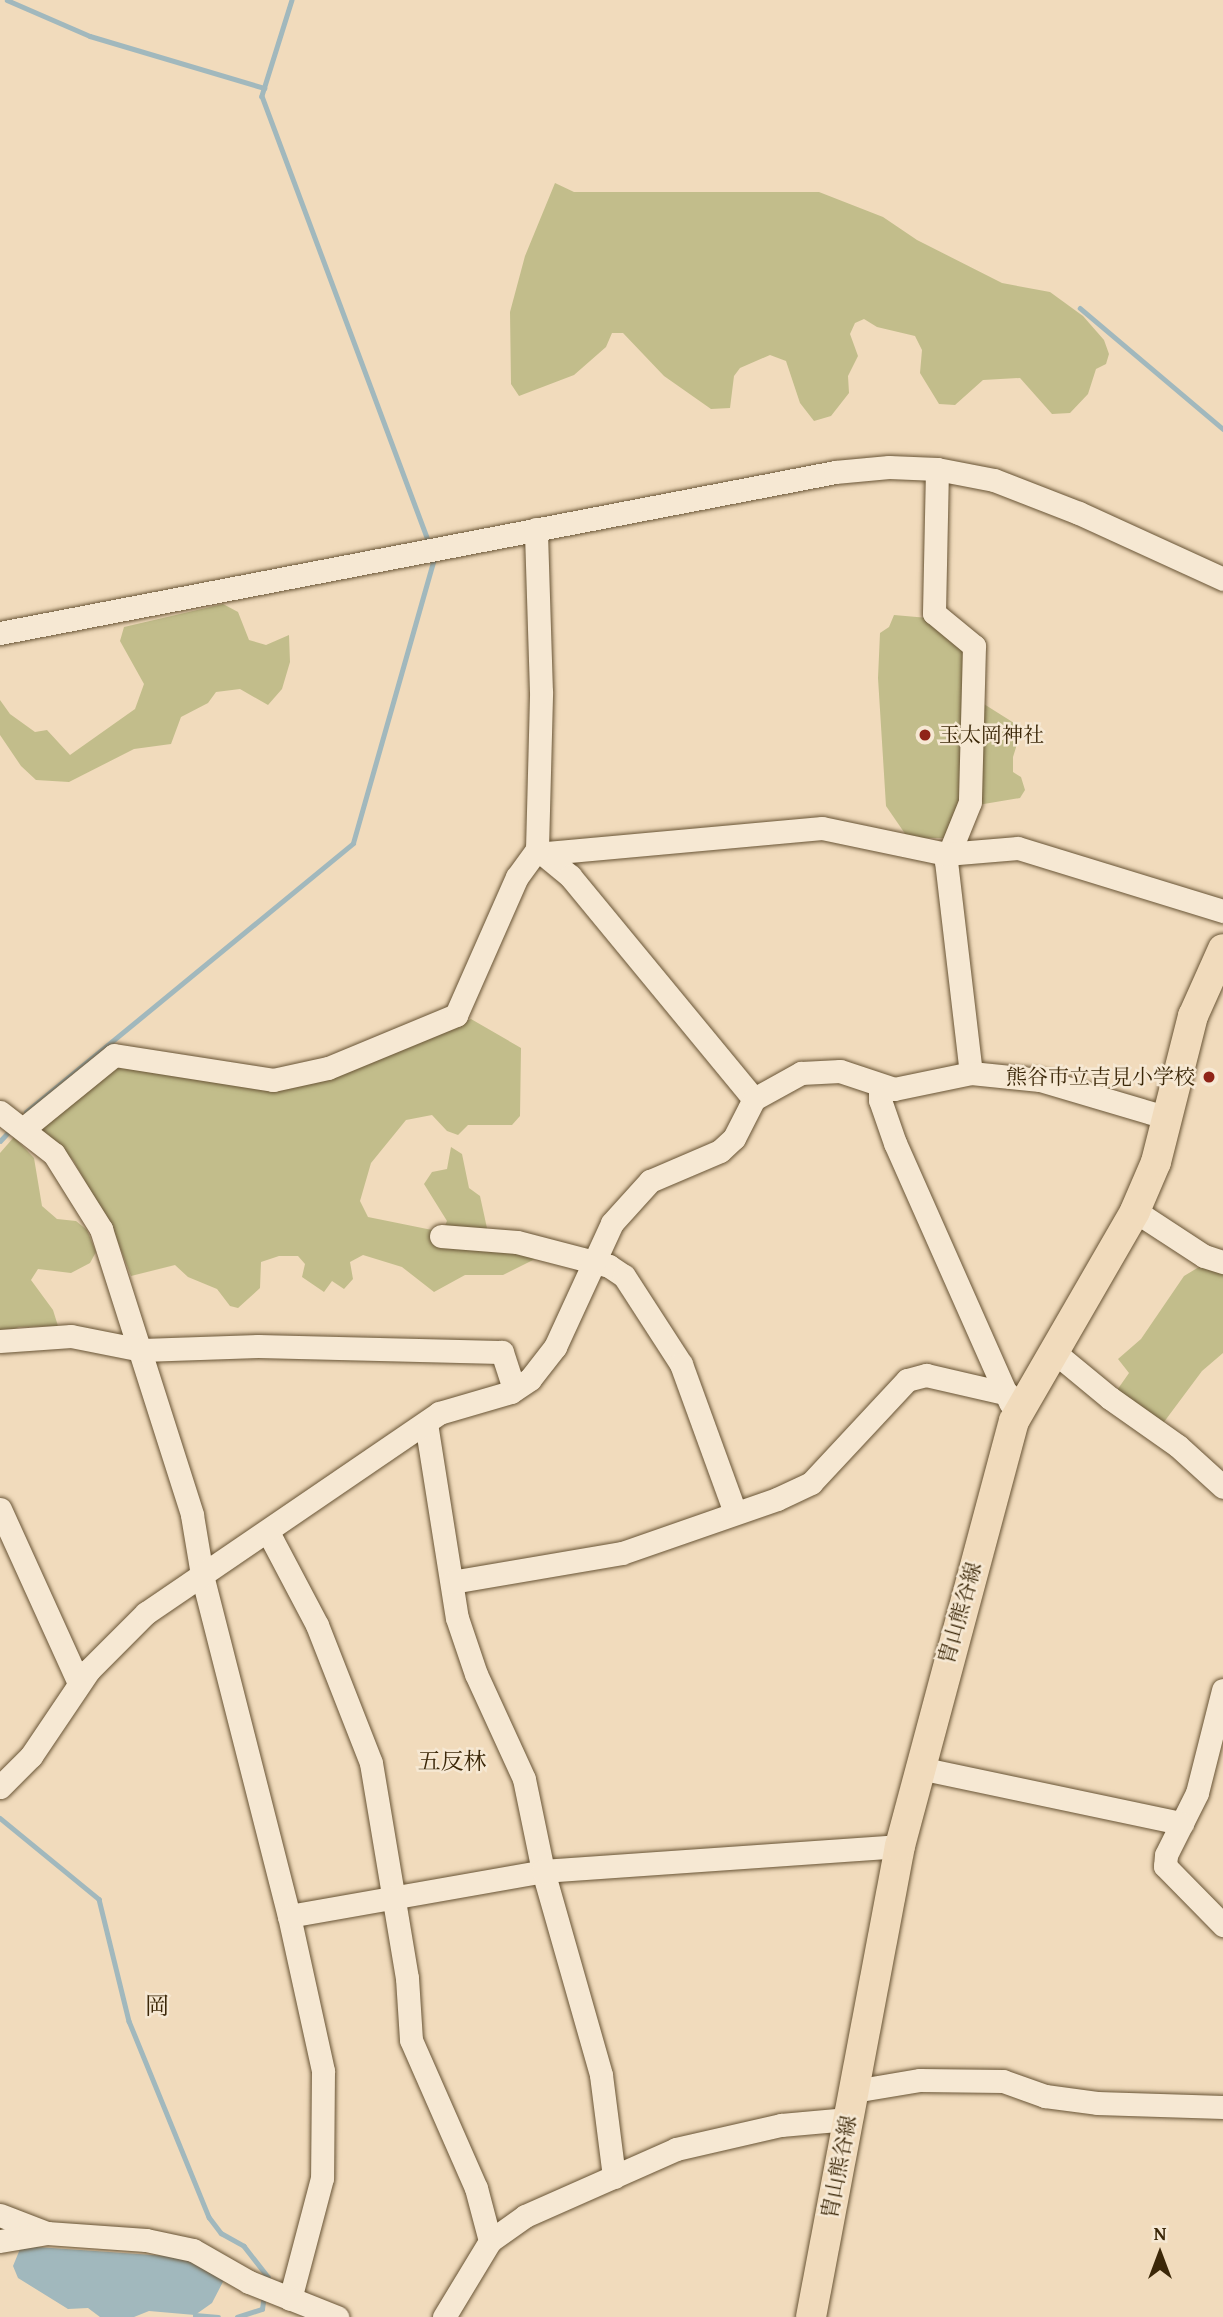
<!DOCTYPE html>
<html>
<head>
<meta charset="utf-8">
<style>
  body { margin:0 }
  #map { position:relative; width:1223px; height:2317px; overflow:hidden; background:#f1dbbc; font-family:"Gentium Book Plus","Noto Serif JP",serif }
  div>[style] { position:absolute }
  .green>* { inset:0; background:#c2bd8b }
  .water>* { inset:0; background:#a1b8bd }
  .stream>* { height:4.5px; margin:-2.25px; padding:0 2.25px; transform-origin:2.25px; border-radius:2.25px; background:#a1b8bd }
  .roads { filter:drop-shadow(0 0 2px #685435) drop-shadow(0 0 2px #685435) }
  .minor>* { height:23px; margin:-11.5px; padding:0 11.5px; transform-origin:11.5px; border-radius:11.5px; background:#f6e8d3 }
  .major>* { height:30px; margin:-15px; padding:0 15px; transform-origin:15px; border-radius:15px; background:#f1dbbc }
  .dots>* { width:19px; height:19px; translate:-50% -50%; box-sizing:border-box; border:4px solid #f6e8d3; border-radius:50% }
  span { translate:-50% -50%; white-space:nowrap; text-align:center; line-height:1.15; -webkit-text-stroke:5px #f6e8d3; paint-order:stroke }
  .poi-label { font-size:21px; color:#3b2708 }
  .left { translate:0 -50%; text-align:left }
  .right { translate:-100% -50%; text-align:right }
  .street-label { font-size:21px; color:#3b2708 }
  .neighbourhood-label { font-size:23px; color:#3b2708 }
  .quarter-label { font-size:24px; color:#3b2708 }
  .north { position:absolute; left:1125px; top:2219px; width:70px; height:70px; -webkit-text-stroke:5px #f6e8d3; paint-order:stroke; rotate:0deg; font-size:19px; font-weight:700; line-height:28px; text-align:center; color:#3b2708 }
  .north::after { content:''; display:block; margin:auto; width:24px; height:32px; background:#3b2708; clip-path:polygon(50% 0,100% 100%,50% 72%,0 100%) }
</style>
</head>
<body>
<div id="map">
  <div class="green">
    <div style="clip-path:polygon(555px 183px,574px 192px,819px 192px,883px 217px,917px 240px,1002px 283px,1050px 292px,1083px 316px,1104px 340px,1109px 354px,1106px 364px,1096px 369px,1088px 394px,1070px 413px,1052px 414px,1020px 378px,983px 380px,955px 405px,939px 404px,920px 373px,922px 350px,915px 336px,877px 327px,864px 319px,855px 323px,850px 334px,858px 356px,848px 376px,849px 393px,831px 416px,814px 421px,800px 403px,786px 361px,770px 355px,740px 368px,734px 376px,730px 408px,711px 409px,664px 376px,623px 333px,612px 333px,606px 347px,574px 375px,519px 396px,511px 384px,510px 312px,525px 256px)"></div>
    <div style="clip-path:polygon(223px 604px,238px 612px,249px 640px,266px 645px,289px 635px,290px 662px,282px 689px,268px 705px,240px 689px,216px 692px,208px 703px,181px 717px,171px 744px,134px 749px,69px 782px,36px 780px,21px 766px,0 735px,0 700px,10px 714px,35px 732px,47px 730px,70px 755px,135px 709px,144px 684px,120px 641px,124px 627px)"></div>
    <div style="clip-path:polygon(894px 615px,928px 618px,965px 646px,968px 694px,1022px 728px,1013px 757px,1013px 772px,1021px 777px,1025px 790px,1020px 798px,960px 808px,948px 838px,908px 838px,886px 806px,878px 678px,880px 633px,889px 627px)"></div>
    <div style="clip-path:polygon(471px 1019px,521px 1048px,520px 1116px,512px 1125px,468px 1125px,458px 1135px,447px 1131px,432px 1115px,406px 1120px,371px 1163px,360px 1201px,368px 1217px,442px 1232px,447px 1221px,424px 1184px,432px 1172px,447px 1169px,451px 1147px,462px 1154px,469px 1188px,480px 1196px,490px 1242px,539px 1257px,503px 1275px,465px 1275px,434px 1292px,402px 1267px,363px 1255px,350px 1262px,353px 1279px,344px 1289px,332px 1281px,324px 1292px,302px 1277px,305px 1264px,298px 1256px,279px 1256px,261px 1262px,260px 1288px,238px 1308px,230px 1306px,217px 1289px,188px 1277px,175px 1265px,131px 1276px,114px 1232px,73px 1160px,37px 1127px,114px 1067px,273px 1089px,317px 1083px)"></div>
    <div style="clip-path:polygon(14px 1137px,34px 1158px,42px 1206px,57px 1219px,76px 1221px,87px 1230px,96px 1252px,90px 1263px,71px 1273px,38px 1269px,31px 1280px,53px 1310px,58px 1326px,19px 1327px,0 1334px,0 1153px)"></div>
    <div style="clip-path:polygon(1216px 1266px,1223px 1268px,1223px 1353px,1202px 1371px,1164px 1422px,1153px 1419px,1115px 1393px,1129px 1373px,1118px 1359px,1141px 1339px,1184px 1276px,1199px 1267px)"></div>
  </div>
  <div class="water">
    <div style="clip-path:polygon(37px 2247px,182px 2257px,226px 2276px,212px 2303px,195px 2315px,149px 2311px,134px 2317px,100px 2317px,88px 2308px,68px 2309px,18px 2278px,13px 2266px,20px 2249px)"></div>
  </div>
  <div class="stream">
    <div style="left:7px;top:0;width:90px;rotate:23.4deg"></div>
    <div style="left:90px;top:36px;width:182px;rotate:16.6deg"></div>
    <div style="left:292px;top:0;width:101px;rotate:107.4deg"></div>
    <div style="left:262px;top:96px;width:476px;rotate:69.5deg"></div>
    <div style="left:1080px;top:308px;width:187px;rotate:40.2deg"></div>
    <div style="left:26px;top:1112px;width:423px;rotate:-39.4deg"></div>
    <div style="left:353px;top:843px;width:298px;rotate:-74.1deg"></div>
    <div style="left:0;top:1141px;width:16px;rotate:-47deg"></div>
    <div style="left:0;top:1818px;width:128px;rotate:39.3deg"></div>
    <div style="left:99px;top:1899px;width:126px;rotate:76.2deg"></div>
    <div style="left:129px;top:2021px;width:212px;rotate:67.8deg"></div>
    <div style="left:209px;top:2217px;width:20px;rotate:53deg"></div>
    <div style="left:221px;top:2233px;width:26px;rotate:29deg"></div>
    <div style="left:244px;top:2246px;width:39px;rotate:52deg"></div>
    <div style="left:268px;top:2277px;width:5px;rotate:101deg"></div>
    <div style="left:195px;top:2315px;width:23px;rotate:5deg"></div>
    <div style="left:237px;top:2317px;width:26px;rotate:-18deg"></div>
    <div style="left:262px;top:2309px;width:15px;rotate:-82deg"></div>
  </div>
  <div class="roads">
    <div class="minor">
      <div style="left:937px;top:469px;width:144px;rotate:91.2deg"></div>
      <div style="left:934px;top:613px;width:52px;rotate:39.5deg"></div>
      <div style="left:974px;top:646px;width:156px;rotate:91.5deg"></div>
      <div style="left:970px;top:802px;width:64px;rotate:112.1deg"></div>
      <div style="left:946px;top:861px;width:213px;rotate:83.3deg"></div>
      <div style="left:0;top:633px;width:850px;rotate:-10.91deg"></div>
      <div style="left:835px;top:472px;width:54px;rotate:-5.3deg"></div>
      <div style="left:889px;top:467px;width:48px;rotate:2.4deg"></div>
      <div style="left:937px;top:469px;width:58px;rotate:10.9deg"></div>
      <div style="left:994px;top:480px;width:91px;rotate:21.2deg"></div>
      <div style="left:1079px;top:513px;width:158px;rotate:24.6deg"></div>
      <div style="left:537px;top:849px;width:43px;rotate:39.3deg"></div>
      <div style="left:570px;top:876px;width:289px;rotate:50.5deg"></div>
      <div style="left:547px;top:853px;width:276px;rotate:-5.2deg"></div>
      <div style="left:822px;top:828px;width:127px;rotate:11.8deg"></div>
      <div style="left:946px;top:854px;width:72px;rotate:-4.8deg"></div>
      <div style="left:1018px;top:848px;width:214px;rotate:17.1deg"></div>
      <div style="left:880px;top:1087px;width:13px;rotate:90deg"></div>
      <div style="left:880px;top:1100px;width:46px;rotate:70.8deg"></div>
      <div style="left:895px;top:1143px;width:284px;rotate:66.1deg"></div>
      <div style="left:0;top:1112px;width:68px;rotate:37.9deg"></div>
      <div style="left:54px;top:1154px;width:89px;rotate:57.9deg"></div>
      <div style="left:101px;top:1229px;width:300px;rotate:72.3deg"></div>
      <div style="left:192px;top:1515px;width:61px;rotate:80.5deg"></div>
      <div style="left:202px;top:1575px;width:352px;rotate:75.7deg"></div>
      <div style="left:289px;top:1916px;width:159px;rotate:77.6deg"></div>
      <div style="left:323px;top:2071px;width:107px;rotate:90.5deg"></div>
      <div style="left:322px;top:2178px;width:125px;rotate:104.8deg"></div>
      <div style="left:23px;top:1129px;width:117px;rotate:-39.1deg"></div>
      <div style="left:114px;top:1055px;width:161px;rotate:8.9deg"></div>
      <div style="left:273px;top:1080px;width:56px;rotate:-12.3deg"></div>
      <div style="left:328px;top:1068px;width:139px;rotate:-22.5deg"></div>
      <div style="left:456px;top:1015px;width:151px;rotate:-66.2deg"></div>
      <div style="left:517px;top:877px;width:34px;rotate:-54deg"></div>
      <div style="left:537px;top:849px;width:157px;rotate:-88.5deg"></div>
      <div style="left:541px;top:692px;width:163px;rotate:-91.8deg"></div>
      <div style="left:1135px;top:1211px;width:82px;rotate:33.1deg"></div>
      <div style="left:1204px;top:1256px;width:20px;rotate:18deg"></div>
      <div style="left:441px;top:1236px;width:76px;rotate:4.5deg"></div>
      <div style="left:517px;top:1242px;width:95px;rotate:14.6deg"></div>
      <div style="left:609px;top:1266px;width:18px;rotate:34deg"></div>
      <div style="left:624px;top:1276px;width:105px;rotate:57.1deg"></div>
      <div style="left:681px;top:1364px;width:155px;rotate:70deg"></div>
      <div style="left:0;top:1341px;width:71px;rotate:-4deg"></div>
      <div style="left:71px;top:1336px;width:72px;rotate:11.2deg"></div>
      <div style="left:142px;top:1350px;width:116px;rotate:-2deg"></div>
      <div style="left:258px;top:1346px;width:244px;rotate:1.4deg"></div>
      <div style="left:502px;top:1352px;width:39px;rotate:72deg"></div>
      <div style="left:1053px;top:1351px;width:74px;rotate:39.5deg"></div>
      <div style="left:1110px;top:1398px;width:83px;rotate:35.2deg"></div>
      <div style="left:1178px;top:1446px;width:61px;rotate:42.3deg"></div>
      <div style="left:426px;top:1423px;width:197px;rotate:81deg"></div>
      <div style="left:457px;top:1618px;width:59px;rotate:71.3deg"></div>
      <div style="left:476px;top:1674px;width:115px;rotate:65.4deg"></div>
      <div style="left:524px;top:1779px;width:94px;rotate:78.3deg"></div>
      <div style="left:543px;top:1871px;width:212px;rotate:74.1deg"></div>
      <div style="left:601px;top:2075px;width:103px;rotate:82.7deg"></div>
      <div style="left:0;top:1509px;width:191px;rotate:65.6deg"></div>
      <div style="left:268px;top:1532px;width:105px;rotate:62.2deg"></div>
      <div style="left:317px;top:1625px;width:148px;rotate:68.6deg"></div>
      <div style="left:371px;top:1763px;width:218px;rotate:80.5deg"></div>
      <div style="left:407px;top:1978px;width:62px;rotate:86.3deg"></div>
      <div style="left:411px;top:2040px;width:162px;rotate:66.3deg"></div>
      <div style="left:476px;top:2188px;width:55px;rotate:75.2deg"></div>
      <div style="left:452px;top:1582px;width:172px;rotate:-9.7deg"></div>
      <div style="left:622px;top:1553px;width:164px;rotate:-19.2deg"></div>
      <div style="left:777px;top:1499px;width:38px;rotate:-25deg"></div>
      <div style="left:811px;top:1483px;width:141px;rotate:-47deg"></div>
      <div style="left:907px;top:1380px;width:20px;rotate:-15deg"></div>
      <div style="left:926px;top:1375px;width:84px;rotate:13deg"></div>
      <div style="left:1223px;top:1690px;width:106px;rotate:104.2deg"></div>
      <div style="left:1197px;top:1793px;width:69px;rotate:116.6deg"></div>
      <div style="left:1166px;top:1855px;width:11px;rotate:95deg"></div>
      <div style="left:1165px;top:1866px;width:83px;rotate:45.5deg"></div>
      <div style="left:920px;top:1768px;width:268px;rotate:11.9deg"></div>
      <div style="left:0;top:1787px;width:44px;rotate:-45deg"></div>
      <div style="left:31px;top:1756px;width:104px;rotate:-56deg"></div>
      <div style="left:89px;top:1670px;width:81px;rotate:-45deg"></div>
      <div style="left:146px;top:1613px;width:355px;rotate:-34.3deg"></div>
      <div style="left:439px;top:1413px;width:75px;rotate:-16.3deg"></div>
      <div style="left:511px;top:1392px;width:23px;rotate:-34deg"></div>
      <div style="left:530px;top:1379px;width:41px;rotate:-52deg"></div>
      <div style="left:555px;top:1347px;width:136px;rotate:-65.3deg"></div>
      <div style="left:612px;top:1223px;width:57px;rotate:-47.9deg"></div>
      <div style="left:650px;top:1181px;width:76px;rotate:-23.2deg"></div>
      <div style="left:720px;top:1151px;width:19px;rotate:-43deg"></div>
      <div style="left:734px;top:1138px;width:44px;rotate:-62.9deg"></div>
      <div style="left:754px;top:1099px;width:54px;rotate:-29deg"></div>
      <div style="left:801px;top:1073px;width:39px;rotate:-3deg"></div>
      <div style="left:840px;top:1071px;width:57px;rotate:18.4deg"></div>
      <div style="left:894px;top:1089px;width:79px;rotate:-11.7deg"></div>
      <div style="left:971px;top:1073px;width:69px;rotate:5.8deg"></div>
      <div style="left:1040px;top:1080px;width:134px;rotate:16.5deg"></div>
      <div style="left:289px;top:1916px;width:258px;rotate:-10deg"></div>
      <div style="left:543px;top:1871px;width:358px;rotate:-4deg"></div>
      <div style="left:854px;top:2091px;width:67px;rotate:-9.5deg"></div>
      <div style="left:920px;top:2080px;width:83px;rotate:0.7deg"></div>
      <div style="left:1003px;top:2081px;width:45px;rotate:19.7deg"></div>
      <div style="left:1045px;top:2096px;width:52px;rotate:7.7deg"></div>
      <div style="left:1097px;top:2103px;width:126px;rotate:1.8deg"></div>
      <div style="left:0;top:2215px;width:50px;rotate:21deg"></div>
      <div style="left:47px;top:2233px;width:99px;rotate:4deg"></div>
      <div style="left:146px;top:2240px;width:48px;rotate:12deg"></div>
      <div style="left:193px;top:2250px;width:64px;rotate:29.7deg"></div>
      <div style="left:249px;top:2282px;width:95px;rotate:21.7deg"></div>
      <div style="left:0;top:2241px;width:48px;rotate:-9.7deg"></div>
      <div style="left:444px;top:2317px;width:89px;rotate:-58.8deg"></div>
      <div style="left:490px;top:2241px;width:43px;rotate:-35.5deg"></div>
      <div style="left:525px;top:2216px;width:165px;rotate:-23.9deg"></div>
      <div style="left:676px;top:2149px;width:108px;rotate:-12.9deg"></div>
      <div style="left:781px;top:2125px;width:67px;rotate:-5.1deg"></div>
    </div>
    <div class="major">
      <div style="left:811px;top:2317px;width:479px;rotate:-79.3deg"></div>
      <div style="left:900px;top:1846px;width:440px;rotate:-75deg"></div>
      <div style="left:1014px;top:1421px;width:242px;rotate:-60deg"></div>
      <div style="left:1135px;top:1211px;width:53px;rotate:-66.8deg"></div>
      <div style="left:1156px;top:1162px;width:151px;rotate:-75.8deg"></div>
      <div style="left:1193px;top:1016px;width:73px;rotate:-65.9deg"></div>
    </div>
  </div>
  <div class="dots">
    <div style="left:925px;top:735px;background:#8f2418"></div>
    <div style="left:1209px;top:1077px;background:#8f2418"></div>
  </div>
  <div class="poi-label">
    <span class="left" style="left:939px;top:735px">玉太岡神社</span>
    <span class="right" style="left:1195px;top:1077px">熊谷市立吉見小学校</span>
  </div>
  <div class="street-label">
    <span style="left:960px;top:1613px;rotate:-74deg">胄山熊谷線</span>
    <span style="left:839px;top:2167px;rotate:-79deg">胄山熊谷線</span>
  </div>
  <div class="neighbourhood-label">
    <span style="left:452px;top:1761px">五反林</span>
  </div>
  <div class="quarter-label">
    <span style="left:157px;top:2006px">岡</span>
  </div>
  <div class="north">N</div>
</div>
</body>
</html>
